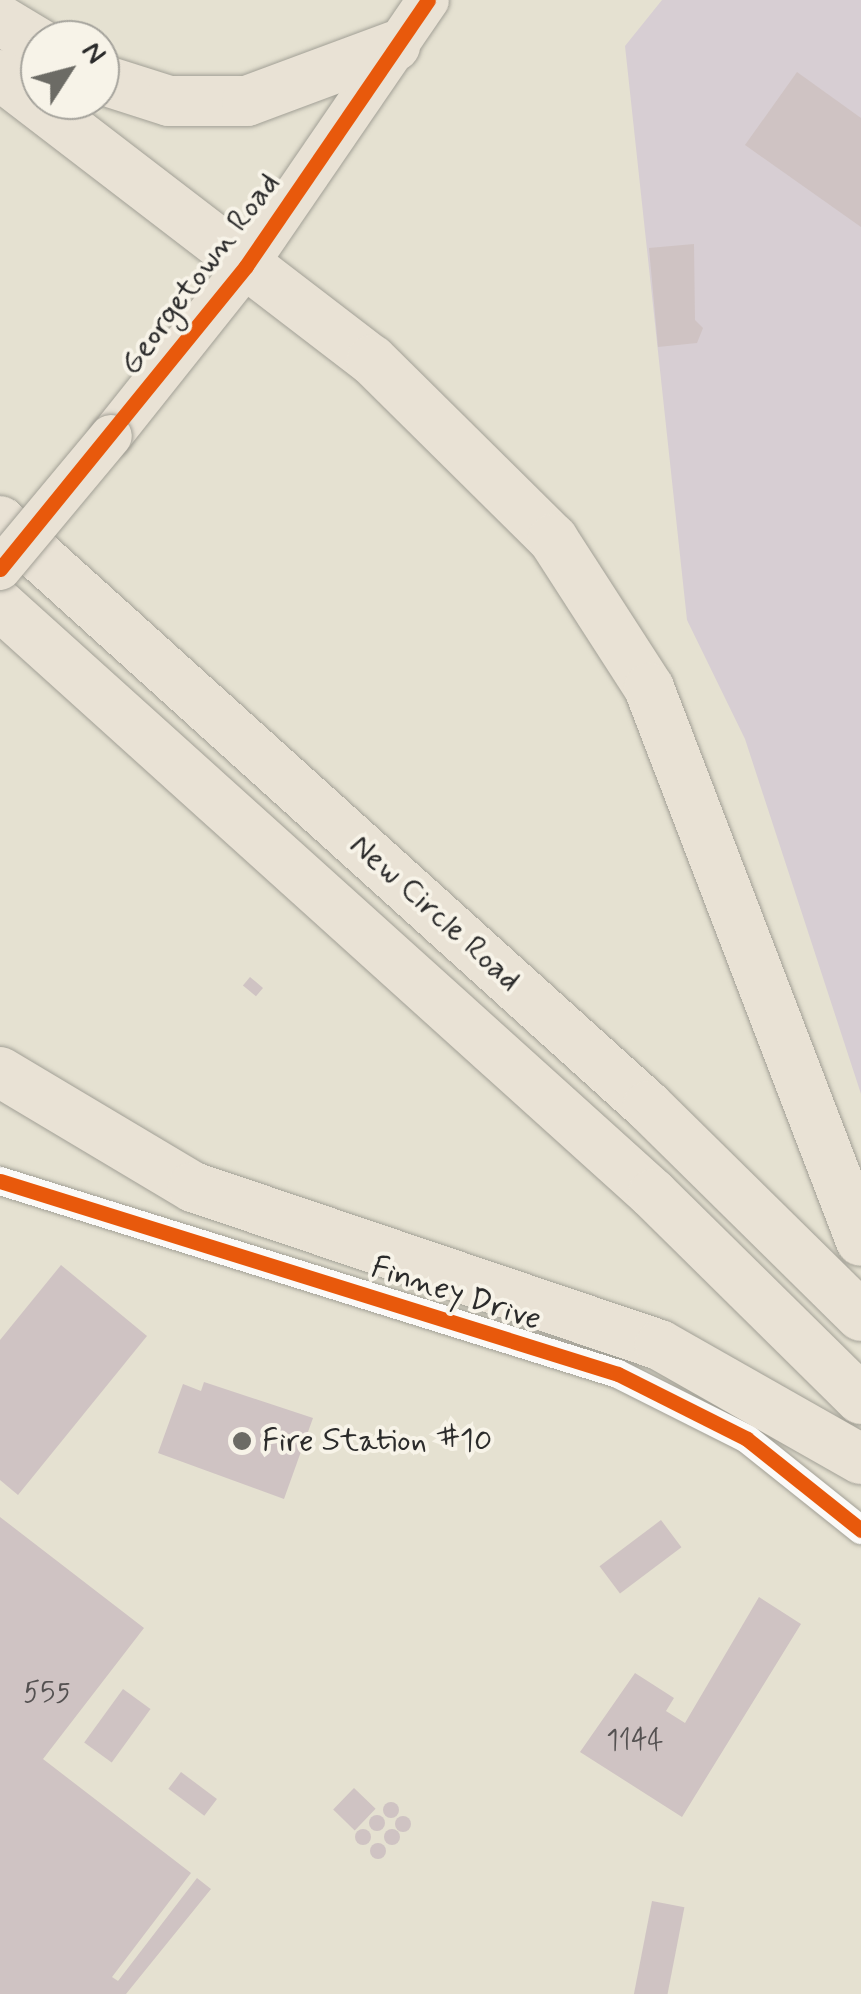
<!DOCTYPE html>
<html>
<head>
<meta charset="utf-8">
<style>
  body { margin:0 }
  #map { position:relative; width:861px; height:1994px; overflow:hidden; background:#e5e1d1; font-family:Mynerve,sans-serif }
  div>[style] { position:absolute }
  .industrial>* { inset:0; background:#d7ced3 }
  .building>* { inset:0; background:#cfc3c3; transform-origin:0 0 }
  .round { border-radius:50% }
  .roads { filter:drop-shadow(0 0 2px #a2a096) drop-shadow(0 0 2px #a2a096) }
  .street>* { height:28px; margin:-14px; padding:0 14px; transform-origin:14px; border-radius:14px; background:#fbfaf8 }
  .primary>* { height:42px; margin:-21px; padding:0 21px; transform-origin:21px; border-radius:21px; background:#e9e2d5 }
  .highway>* { height:50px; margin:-25px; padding:0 25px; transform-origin:25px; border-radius:25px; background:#e9e2d5 }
  .bridges { filter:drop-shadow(0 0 2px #a2a096) drop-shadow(0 0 2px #a2a096) }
  .primary-bridge>* { height:42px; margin:-21px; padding:0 21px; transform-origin:21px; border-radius:21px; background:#e9e2d5 }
  .cycleway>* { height:15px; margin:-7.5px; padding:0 7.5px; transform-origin:7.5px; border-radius:7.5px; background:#e8590c }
  .dots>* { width:28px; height:28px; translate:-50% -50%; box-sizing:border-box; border:5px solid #f7f3e8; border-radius:50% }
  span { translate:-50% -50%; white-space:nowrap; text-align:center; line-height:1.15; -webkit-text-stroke:8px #f7f3e8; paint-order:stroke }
  .number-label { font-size:28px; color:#545151 }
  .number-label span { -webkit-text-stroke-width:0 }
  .street-label { font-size:32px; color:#2b2b2b }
  .poi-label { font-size:32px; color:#2b2b2b }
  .left { translate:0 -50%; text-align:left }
  .north { position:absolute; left:20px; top:20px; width:100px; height:100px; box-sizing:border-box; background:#f7f3e8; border:2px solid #a5a39c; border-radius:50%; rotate:54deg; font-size:28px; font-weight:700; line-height:40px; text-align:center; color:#2b2b2b }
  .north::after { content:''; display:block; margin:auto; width:35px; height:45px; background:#6c6b65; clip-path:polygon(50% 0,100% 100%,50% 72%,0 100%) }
</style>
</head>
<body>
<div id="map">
  <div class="industrial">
    <div style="clip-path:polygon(662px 0,861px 0,861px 1094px,745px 739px,687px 620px,625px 46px)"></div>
  </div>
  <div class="building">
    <div style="clip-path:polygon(797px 72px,861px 118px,861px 227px,745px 145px)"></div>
    <div style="clip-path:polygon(694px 244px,695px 320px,703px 328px,697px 343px,658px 347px,649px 248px)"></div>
    <div style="left:250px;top:977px;width:17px;height:11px;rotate:40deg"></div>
    <div style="clip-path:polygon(61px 1265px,147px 1336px,18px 1495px,0 1480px,0 1340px)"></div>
    <div style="clip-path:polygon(204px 1382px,313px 1418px,284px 1499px,158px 1453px,183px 1384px,201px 1391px)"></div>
    <div style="clip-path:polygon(0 1517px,144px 1628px,43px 1759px,191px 1873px,112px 1977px,118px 1981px,197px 1878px,211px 1889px,126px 1994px,0 1994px)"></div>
    <div style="left:661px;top:1520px;width:34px;height:77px;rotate:53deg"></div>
    <div style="clip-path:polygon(759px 1597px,801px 1624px,682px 1817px,580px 1752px,635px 1673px,674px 1698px,666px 1711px,685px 1723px)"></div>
    <div style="left:123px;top:1689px;width:34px;height:66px;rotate:36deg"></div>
    <div style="left:181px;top:1772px;width:45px;height:21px;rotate:37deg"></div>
    <div style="left:354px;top:1788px;width:30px;height:30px;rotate:44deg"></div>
    <div class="round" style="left:383px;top:1802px;width:16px;height:16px"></div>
    <div class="round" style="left:369px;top:1815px;width:16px;height:16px"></div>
    <div class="round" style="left:395px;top:1816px;width:16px;height:16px"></div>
    <div class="round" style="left:355px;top:1829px;width:16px;height:16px"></div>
    <div class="round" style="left:384px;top:1829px;width:16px;height:16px"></div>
    <div class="round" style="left:370px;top:1843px;width:16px;height:16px"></div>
    <div style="left:652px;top:1901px;width:33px;height:95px;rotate:11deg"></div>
  </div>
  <div class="roads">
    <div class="street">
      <div style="left:0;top:1181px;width:647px;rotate:17.34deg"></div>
      <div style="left:618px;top:1374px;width:144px;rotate:26.7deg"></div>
      <div style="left:747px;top:1439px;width:146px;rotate:38.6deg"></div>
    </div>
    <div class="primary">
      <div style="left:111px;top:436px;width:217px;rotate:-51.5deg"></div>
      <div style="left:246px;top:266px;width:322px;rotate:-55.6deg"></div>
    </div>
    <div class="highway">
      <div style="left:0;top:20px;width:47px;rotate:31deg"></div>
      <div style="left:0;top:75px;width:469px;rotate:37.5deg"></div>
      <div style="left:372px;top:360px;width:255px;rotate:44.7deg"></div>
      <div style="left:553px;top:539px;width:177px;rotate:57.2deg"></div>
      <div style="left:649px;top:688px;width:592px;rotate:69.03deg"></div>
      <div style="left:100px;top:79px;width:72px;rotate:17.7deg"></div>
      <div style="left:169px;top:101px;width:78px"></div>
      <div style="left:247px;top:101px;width:158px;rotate:-20.4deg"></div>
      <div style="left:0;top:521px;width:873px;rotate:42.08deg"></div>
      <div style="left:648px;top:1106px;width:299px;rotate:44.6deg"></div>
      <div style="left:0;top:605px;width:879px;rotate:42.05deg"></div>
      <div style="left:653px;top:1194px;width:292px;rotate:44.6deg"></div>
      <div style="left:0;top:1072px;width:225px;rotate:30.8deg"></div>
      <div style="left:193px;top:1187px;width:493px;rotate:18.7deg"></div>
      <div style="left:660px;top:1345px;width:231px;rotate:29.6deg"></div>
    </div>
  </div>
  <div class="bridges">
    <div class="primary-bridge">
      <div style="left:0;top:569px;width:173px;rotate:-50.2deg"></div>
    </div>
  </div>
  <div class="cycleway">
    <div style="left:0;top:569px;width:390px;rotate:-50.9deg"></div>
    <div style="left:246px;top:266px;width:322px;rotate:-55.6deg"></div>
    <div style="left:0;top:1181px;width:647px;rotate:17.34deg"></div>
    <div style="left:618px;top:1374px;width:144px;rotate:26.7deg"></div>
    <div style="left:747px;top:1439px;width:146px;rotate:38.6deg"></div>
  </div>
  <div class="dots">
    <div style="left:242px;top:1441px;background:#6c6b65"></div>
  </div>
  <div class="number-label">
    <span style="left:47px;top:1694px">555</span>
    <span style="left:635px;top:1742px">1144</span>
  </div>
  <div class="street-label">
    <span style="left:200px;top:274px;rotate:-53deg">Georgetown Road</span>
    <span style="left:435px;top:913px;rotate:42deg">New Circle Road</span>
    <span style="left:456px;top:1294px;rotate:18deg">Finney Drive</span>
  </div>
  <div class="poi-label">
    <span class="left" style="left:262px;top:1441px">Fire Station #10</span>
  </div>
  <div class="north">N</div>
</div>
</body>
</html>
